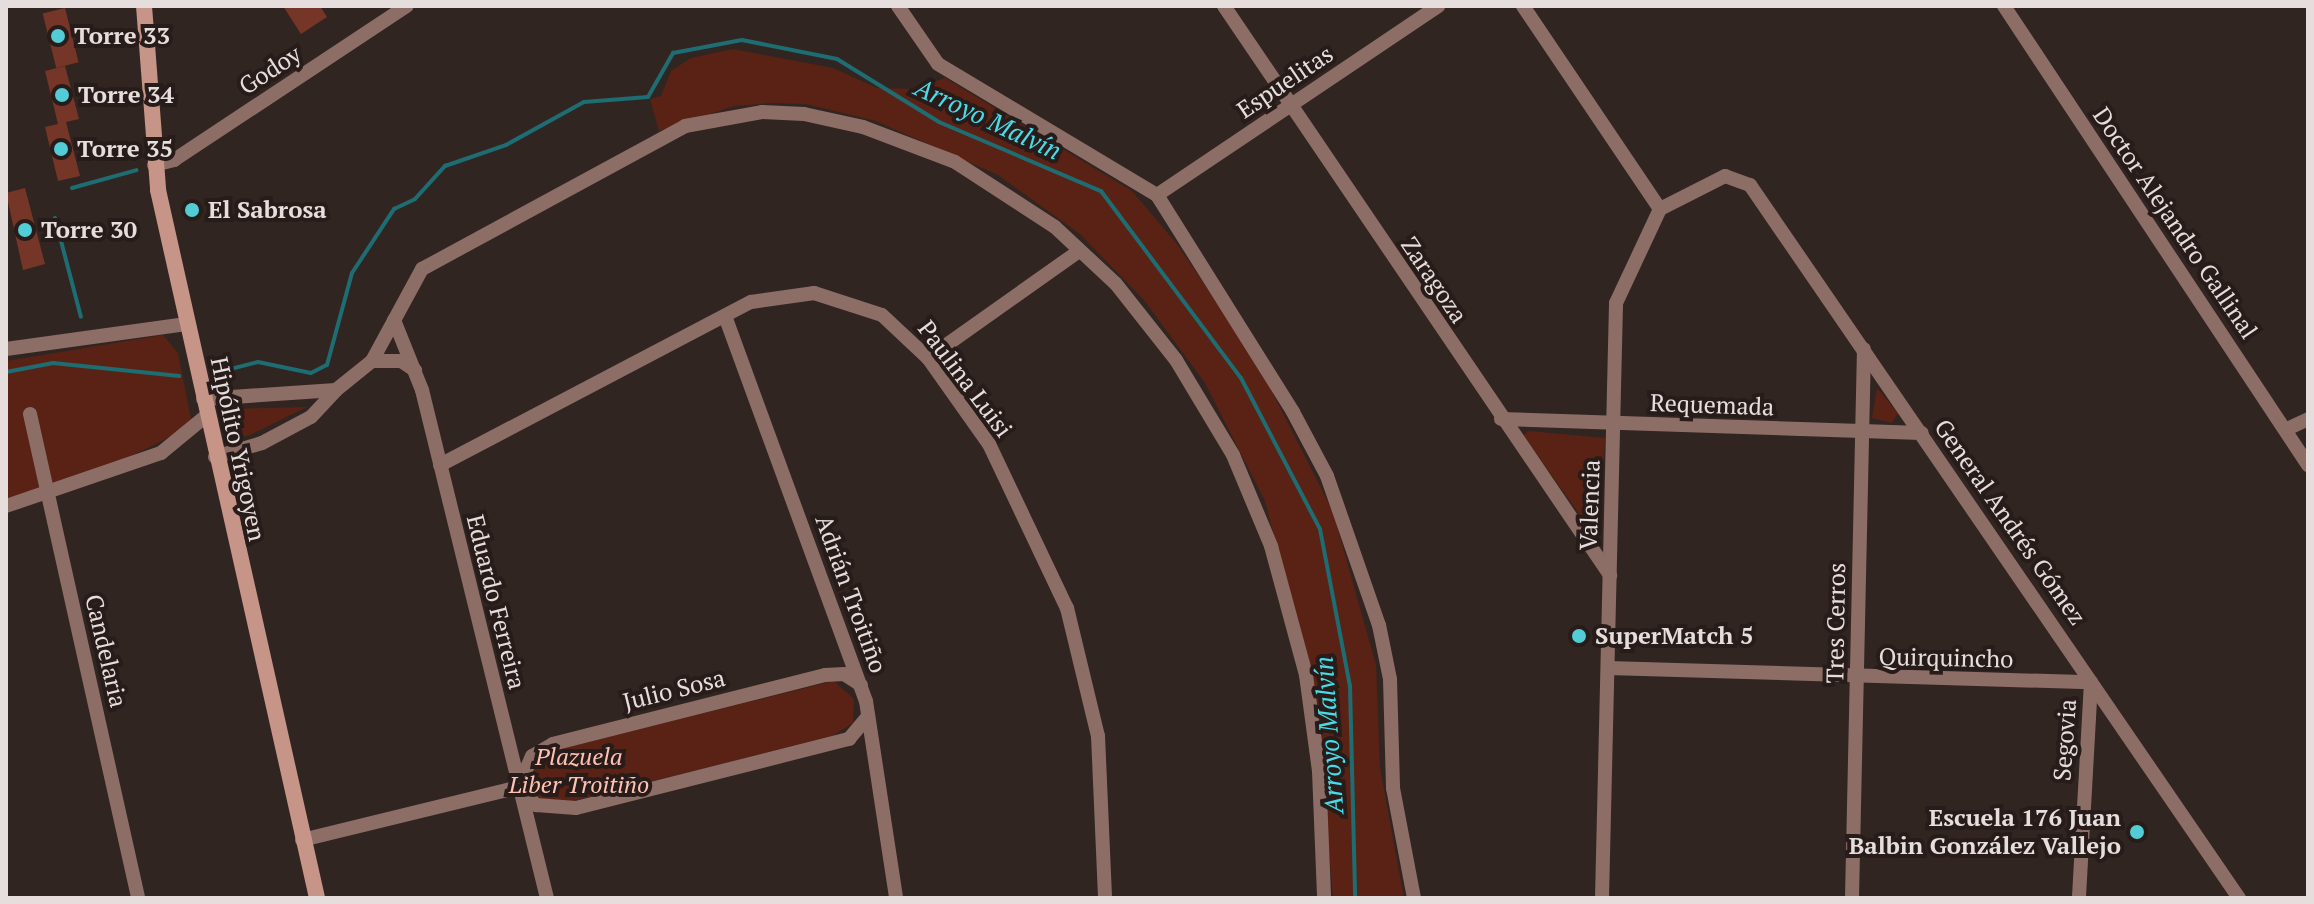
<!DOCTYPE html>
<html>
<head>
<meta charset="utf-8">
<style>
  body { margin:0 }
  #map { position:relative; width:2314px; height:904px; overflow:hidden; background:#312522; font-family:"PT Serif",serif }
  div>[style] { position:absolute }
  .green>* { inset:0; background:#5a2214 }
  .stream>* { height:4px; margin:-2px; padding:0 2px; transform-origin:2px; border-radius:2px; background:#1e6d73 }
  .building>* { inset:0; background:#763627; transform-origin:0 0 }
  .street>* { height:14px; margin:-7px; padding:0 7px; transform-origin:7px; border-radius:7px; background:#8d6e66 }
  .secondary>* { height:16px; margin:-8px; padding:0 8px; transform-origin:8px; border-radius:8px; background:#c79588 }
  .dots>* { width:22px; height:22px; translate:-50% -50%; box-sizing:border-box; border:4px solid #271c19; border-radius:50% }
  span { translate:-50% -50%; white-space:nowrap; text-align:center; line-height:1.15; -webkit-text-stroke:8px #271c19; paint-order:stroke }
  .poi-label { font-size:24px; color:#e6dedc; font-weight:700 }
  .left { translate:0 -50%; text-align:left }
  .right { translate:-100% -50%; text-align:right }
  .street-label { font-size:24px; color:#e6dedc }
  .park-label { font-size:24px; color:#ffc2b2; font-style:italic }
  .water-label { font-size:26px; color:#48dce8; font-style:italic }
  .frame { position:absolute; inset:0; border:8px solid #e6dedc; pointer-events:none }
</style>
</head>
<body>
<div id="map">
  <div class="green">
    <div style="clip-path:polygon(733px 49px,833px 68px,877px 88px,912px 89px,945px 78px,1132px 191px,1177px 244px,1257px 362px,1333px 512px,1376px 665px,1380px 768px,1404px 898px,1333px 898px,1316px 700px,1265px 501px,1205px 383px,1144px 300px,1080px 234px,998px 175px,876px 121px,806px 104px,772px 103px,734px 106px,659px 131px,650px 99px,661px 96px,671px 71px,691px 58px)"></div>
    <div style="clip-path:polygon(163px 335px,178px 353px,191px 419px,180px 432px,107px 468px,6px 499px,6px 361px)"></div>
    <div style="clip-path:polygon(1877px 388px,1898px 413px,1892px 423px,1872px 418px)"></div>
    <div style="clip-path:polygon(307px 407px,250px 435px,227px 440px,223px 432px,222px 409px)"></div>
    <div style="clip-path:polygon(1529px 431px,1605px 438px,1600px 543px,1523px 435px)"></div>
    <div style="clip-path:polygon(834px 681px,854px 699px,853px 723px,832px 736px,569px 802px,543px 803px,536px 796px,532px 764px,540px 753px)"></div>
  </div>
  <div class="stream">
    <div style="left:72px;top:188px;width:67px;rotate:-15.5deg"></div>
    <div style="left:55px;top:218px;width:102px;rotate:75.3deg"></div>
    <div style="left:6px;top:372px;width:48px;rotate:-10.8deg"></div>
    <div style="left:53px;top:363px;width:127px;rotate:5.9deg"></div>
    <div style="left:215px;top:373px;width:44px;rotate:-14.3deg"></div>
    <div style="left:258px;top:362px;width:54px;rotate:11.7deg"></div>
    <div style="left:311px;top:373px;width:18px;rotate:-27deg"></div>
    <div style="left:327px;top:365px;width:95px;rotate:-74.8deg"></div>
    <div style="left:352px;top:273px;width:77px;rotate:-56.7deg"></div>
    <div style="left:394px;top:209px;width:23px;rotate:-25deg"></div>
    <div style="left:415px;top:199px;width:45px;rotate:-47.7deg"></div>
    <div style="left:445px;top:166px;width:65px;rotate:-19deg"></div>
    <div style="left:506px;top:145px;width:89px;rotate:-28.9deg"></div>
    <div style="left:584px;top:102px;width:64px;rotate:-4.5deg"></div>
    <div style="left:648px;top:97px;width:51px;rotate:-60.4deg"></div>
    <div style="left:673px;top:53px;width:70px;rotate:-10.7deg"></div>
    <div style="left:742px;top:40px;width:97px;rotate:11.3deg"></div>
    <div style="left:837px;top:59px;width:120px;rotate:31.7deg"></div>
    <div style="left:939px;top:122px;width:176px;rotate:23.1deg"></div>
    <div style="left:1101px;top:191px;width:234px;rotate:53.2deg"></div>
    <div style="left:1241px;top:378px;width:170px;rotate:62.4deg"></div>
    <div style="left:1320px;top:529px;width:160px;rotate:79.2deg"></div>
    <div style="left:1350px;top:686px;width:212px;rotate:88.6deg"></div>
  </div>
  <div class="building">
    <div style="clip-path:polygon(283px 6px,320px 6px,327px 17px,301px 34px)"></div>
    <div style="left:65px;top:8px;width:56px;height:23px;rotate:76deg"></div>
    <div style="clip-path:polygon(65px 66px,79px 119px,66px 122px,80px 176px,58px 181px,45px 127px,58px 124px,45px 71px)"></div>
    <div style="clip-path:polygon(25px 188px,45px 264px,23px 270px,6px 193px)"></div>
  </div>
  <div class="street">
    <div style="left:898px;top:6px;width:70px;rotate:55.4deg"></div>
    <div style="left:938px;top:64px;width:255px;rotate:30.9deg"></div>
    <div style="left:1157px;top:195px;width:256px;rotate:57.9deg"></div>
    <div style="left:1293px;top:412px;width:72px;rotate:62deg"></div>
    <div style="left:1327px;top:476px;width:158px;rotate:70.8deg"></div>
    <div style="left:1379px;top:625px;width:55px;rotate:78.5deg"></div>
    <div style="left:1390px;top:679px;width:109px;rotate:88.4deg"></div>
    <div style="left:1393px;top:788px;width:112px;rotate:79.2deg"></div>
    <div style="left:1224px;top:6px;width:688px;rotate:55.85deg"></div>
    <div style="left:1523px;top:6px;width:245px;rotate:56deg"></div>
    <div style="left:2004px;top:6px;width:551px;rotate:56.48deg"></div>
    <div style="left:154px;top:165px;width:21px;rotate:-14deg"></div>
    <div style="left:174px;top:160px;width:279px;rotate:-33.5deg"></div>
    <div style="left:1157px;top:195px;width:339px;rotate:-33.9deg"></div>
    <div style="left:725px;top:316px;width:410px;rotate:69.9deg"></div>
    <div style="left:866px;top:701px;width:199px;rotate:81.3deg"></div>
    <div style="left:394px;top:320px;width:75px;rotate:68.2deg"></div>
    <div style="left:422px;top:390px;width:523px;rotate:76.18deg"></div>
    <div style="left:6px;top:349px;width:182px;rotate:-7.9deg"></div>
    <div style="left:928px;top:358px;width:185px;rotate:-35.3deg"></div>
    <div style="left:372px;top:361px;width:29px"></div>
    <div style="left:401px;top:361px;width:17px;rotate:33deg"></div>
    <div style="left:203px;top:399px;width:133px;rotate:-3.9deg"></div>
    <div style="left:336px;top:390px;width:46px;rotate:-38.9deg"></div>
    <div style="left:372px;top:361px;width:105px;rotate:-61.5deg"></div>
    <div style="left:422px;top:269px;width:299px;rotate:-28.5deg"></div>
    <div style="left:685px;top:126px;width:78px;rotate:-10.3deg"></div>
    <div style="left:762px;top:112px;width:42px;rotate:2.7deg"></div>
    <div style="left:804px;top:114px;width:60px;rotate:12.4deg"></div>
    <div style="left:863px;top:127px;width:98px;rotate:20.8deg"></div>
    <div style="left:955px;top:162px;width:119px;rotate:33deg"></div>
    <div style="left:1055px;top:227px;width:83px;rotate:43.1deg"></div>
    <div style="left:1116px;top:284px;width:97px;rotate:51.7deg"></div>
    <div style="left:1176px;top:360px;width:111px;rotate:59deg"></div>
    <div style="left:1233px;top:455px;width:99px;rotate:67.3deg"></div>
    <div style="left:1271px;top:546px;width:134px;rotate:74.8deg"></div>
    <div style="left:1306px;top:675px;width:97px;rotate:82.3deg"></div>
    <div style="left:1319px;top:771px;width:127px;rotate:87.7deg"></div>
    <div style="left:30px;top:414px;width:496px;rotate:77.4deg"></div>
    <div style="left:1501px;top:419px;width:421px;rotate:1.9deg"></div>
    <div style="left:2287px;top:429px;width:23px;rotate:-25deg"></div>
    <div style="left:215px;top:457px;width:49px;rotate:-16.6deg"></div>
    <div style="left:262px;top:443px;width:55px;rotate:-28deg"></div>
    <div style="left:311px;top:417px;width:37px;rotate:-47deg"></div>
    <div style="left:440px;top:465px;width:351px;rotate:-27.7deg"></div>
    <div style="left:751px;top:302px;width:64px;rotate:-8.1deg"></div>
    <div style="left:814px;top:293px;width:71px;rotate:17.9deg"></div>
    <div style="left:882px;top:315px;width:63px;rotate:43.1deg"></div>
    <div style="left:928px;top:358px;width:105px;rotate:54.7deg"></div>
    <div style="left:989px;top:444px;width:182px;rotate:64.6deg"></div>
    <div style="left:1067px;top:608px;width:132px;rotate:76.4deg"></div>
    <div style="left:1098px;top:736px;width:162px;rotate:87.5deg"></div>
    <div style="left:6px;top:506px;width:164px;rotate:-18.9deg"></div>
    <div style="left:161px;top:453px;width:58px;rotate:-39.4deg"></div>
    <div style="left:1608px;top:668px;width:483px;rotate:1.7deg"></div>
    <div style="left:2091px;top:682px;width:216px;rotate:93.2deg"></div>
    <div style="left:861px;top:685px;width:20px;rotate:-147deg"></div>
    <div style="left:844px;top:674px;width:19px;rotate:177deg"></div>
    <div style="left:825px;top:675px;width:281px;rotate:165.8deg"></div>
    <div style="left:553px;top:744px;width:24px;rotate:150deg"></div>
    <div style="left:532px;top:756px;width:34px;rotate:113deg"></div>
    <div style="left:519px;top:787px;width:25px;rotate:47deg"></div>
    <div style="left:536px;top:805px;width:40px;rotate:4.3deg"></div>
    <div style="left:576px;top:808px;width:282px;rotate:-14.2deg"></div>
    <div style="left:849px;top:739px;width:30px;rotate:-50deg"></div>
    <div style="left:302px;top:840px;width:223px;rotate:-13.7deg"></div>
    <div style="left:1602px;top:898px;width:595px;rotate:-88.65deg"></div>
    <div style="left:1616px;top:303px;width:104px;rotate:-64.9deg"></div>
    <div style="left:1660px;top:209px;width:73px;rotate:-26.9deg"></div>
    <div style="left:1725px;top:176px;width:27px;rotate:20deg"></div>
    <div style="left:1750px;top:185px;width:865px;rotate:55.56deg"></div>
    <div style="left:1852px;top:898px;width:549px;rotate:-88.75deg"></div>
  </div>
  <div class="secondary">
    <div style="left:144px;top:6px;width:185px;rotate:85.6deg"></div>
    <div style="left:158px;top:190px;width:726px;rotate:77.34deg"></div>
  </div>
  <div class="dots">
    <div style="left:58px;top:36px;background:#52ccd5"></div>
    <div style="left:62px;top:95px;background:#52ccd5"></div>
    <div style="left:61px;top:149px;background:#52ccd5"></div>
    <div style="left:192px;top:210px;background:#52ccd5"></div>
    <div style="left:25px;top:230px;background:#52ccd5"></div>
    <div style="left:1579px;top:636px;background:#52ccd5"></div>
    <div style="left:2137px;top:832px;background:#52ccd5"></div>
  </div>
  <div class="poi-label">
    <span class="left" style="left:74px;top:36px">Torre 33</span>
    <span class="left" style="left:78px;top:95px">Torre 34</span>
    <span class="left" style="left:77px;top:149px">Torre 35</span>
    <span class="left" style="left:208px;top:210px">El Sabrosa</span>
    <span class="left" style="left:41px;top:230px">Torre 30</span>
    <span class="left" style="left:1595px;top:636px">SuperMatch 5</span>
    <span class="right" style="left:2121px;top:832px">Escuela 176 Juan<br>Balbin González Vallejo</span>
  </div>
  <div class="street-label">
    <span style="left:270px;top:70px;rotate:-33deg">Godoy</span>
    <span style="left:1285px;top:82px;rotate:-34deg">Espuelitas</span>
    <span style="left:2175px;top:223px;rotate:56deg">Doctor Alejandro Gallinal</span>
    <span style="left:1434px;top:280px;rotate:56deg">Zaragoza</span>
    <span style="left:965px;top:379px;rotate:53deg">Paulina Luisi</span>
    <span style="left:1712px;top:405px;rotate:2deg">Requemada</span>
    <span style="left:238px;top:449px;rotate:78deg">Hipólito Yrigoyen</span>
    <span style="left:1590px;top:505px;rotate:-88deg">Valencia</span>
    <span style="left:2010px;top:522px;rotate:55deg">General Andrés Gómez</span>
    <span style="left:851px;top:594px;rotate:70deg">Adrián Troitiño</span>
    <span style="left:496px;top:602px;rotate:76deg">Eduardo Ferreira</span>
    <span style="left:1836px;top:623px;rotate:-89deg">Tres Cerros</span>
    <span style="left:106px;top:651px;rotate:77deg">Candelaria</span>
    <span style="left:1946px;top:658px;rotate:1deg">Quirquincho</span>
    <span style="left:674px;top:690px;rotate:-14deg">Julio Sosa</span>
    <span style="left:2065px;top:740px;rotate:-86deg">Segovia</span>
  </div>
  <div class="park-label">
    <span style="left:579px;top:771px">Plazuela<br>Liber Troitiño</span>
  </div>
  <div class="water-label">
    <span style="left:988px;top:119px;rotate:25deg">Arroyo Malvín</span>
    <span style="left:1329px;top:735px;rotate:-94deg">Arroyo Malvín</span>
  </div>
  <div class="frame"></div>
</div>
</body>
</html>
